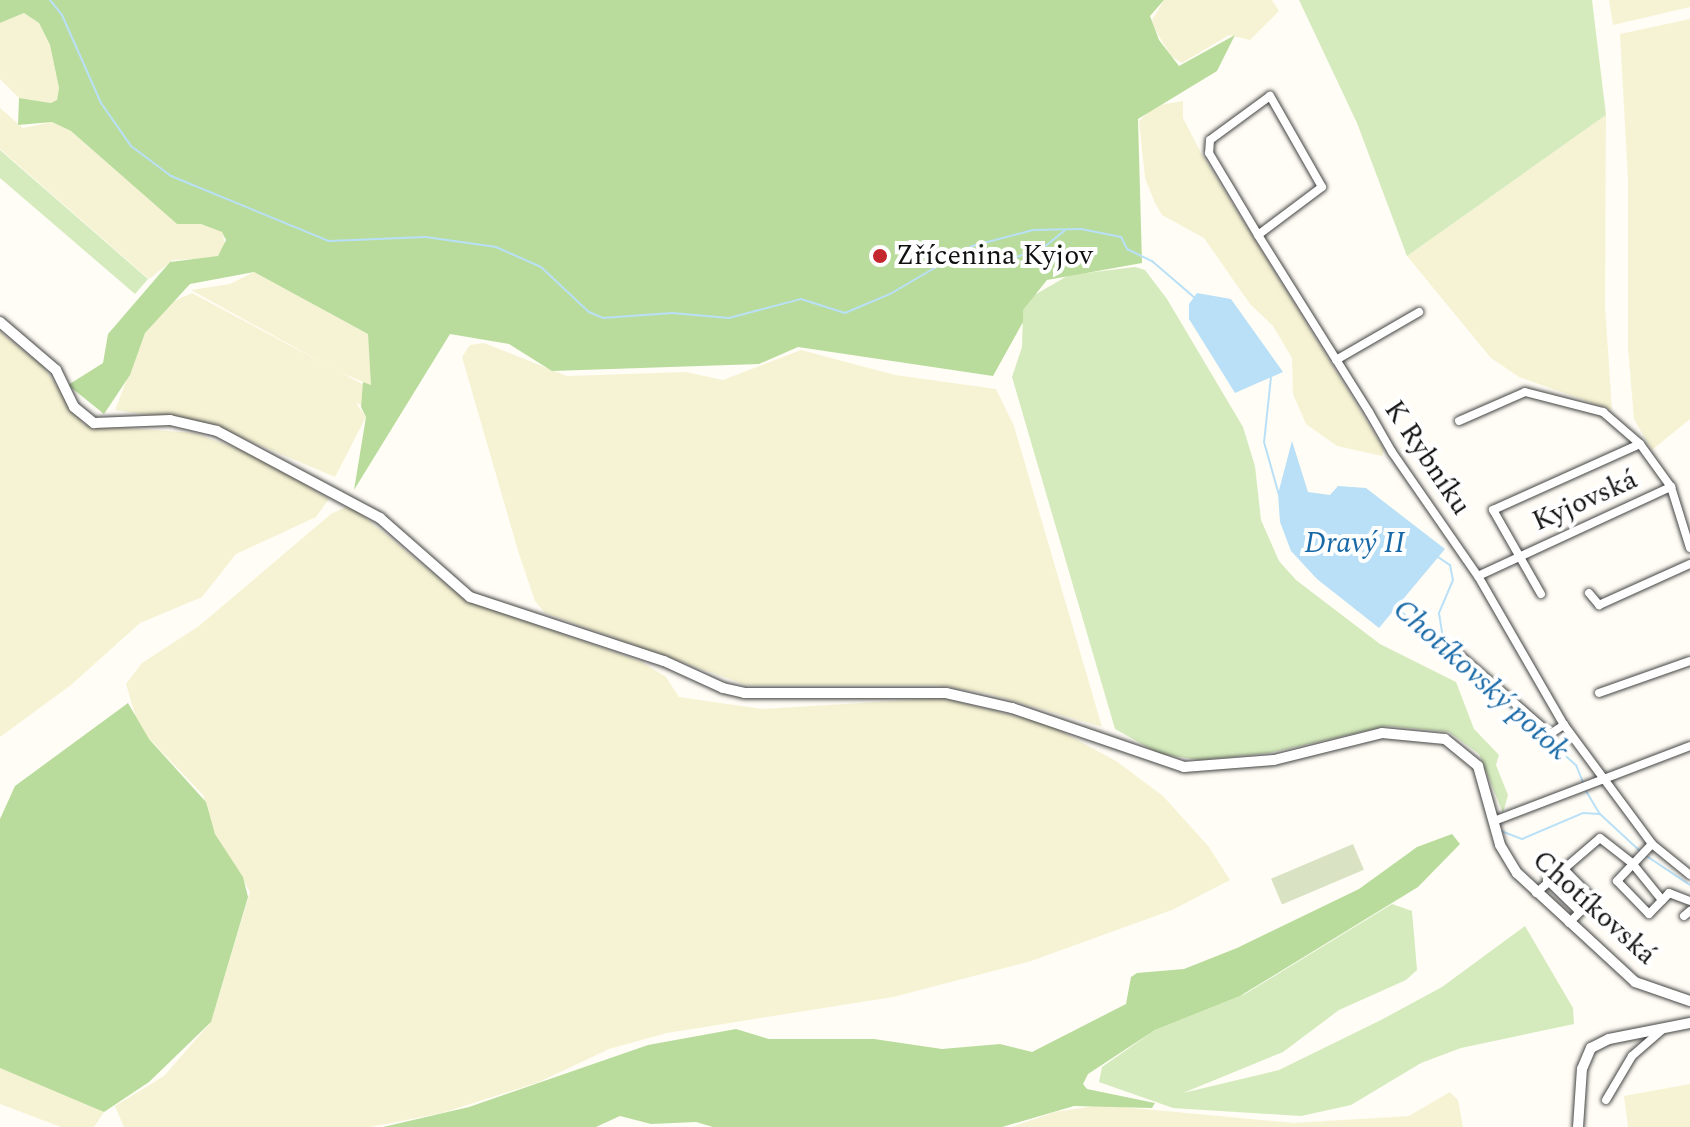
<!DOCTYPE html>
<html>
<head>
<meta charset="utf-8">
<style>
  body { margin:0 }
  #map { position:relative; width:1690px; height:1127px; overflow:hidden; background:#fffdf5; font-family:Spectral,serif }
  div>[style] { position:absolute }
  .farmland>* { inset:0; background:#f6f3d4 }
  .green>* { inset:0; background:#d5ebbd }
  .forest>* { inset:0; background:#b9dc9c }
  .cemetery>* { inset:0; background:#d9e3c4; transform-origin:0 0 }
  .water>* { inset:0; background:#b9e0f7 }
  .stream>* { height:2px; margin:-1px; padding:0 1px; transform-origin:1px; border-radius:1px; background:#b9e0f7 }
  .roads { filter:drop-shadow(0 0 2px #444) drop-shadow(0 0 2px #444) }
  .minor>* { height:8px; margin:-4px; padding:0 4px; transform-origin:4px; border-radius:4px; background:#fff }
  .tertiary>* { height:10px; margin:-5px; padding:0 5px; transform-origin:5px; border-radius:5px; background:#fff }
  .dots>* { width:22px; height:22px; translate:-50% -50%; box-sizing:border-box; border:4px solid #fff; border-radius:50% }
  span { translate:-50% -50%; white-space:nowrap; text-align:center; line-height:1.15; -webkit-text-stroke:8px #fff; paint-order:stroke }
  .poi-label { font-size:28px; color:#111 }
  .left { translate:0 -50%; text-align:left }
  .street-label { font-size:28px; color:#111 }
  .water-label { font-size:30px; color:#1768a6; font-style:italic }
</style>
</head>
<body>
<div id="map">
  <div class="farmland">
    <div style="clip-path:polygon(1164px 0,1272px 0,1279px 11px,1250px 40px,1229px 35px,1182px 63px,1171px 56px,1154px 28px,1152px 20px)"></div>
    <div style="clip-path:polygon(1609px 0,1690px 0,1690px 7px,1613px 25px)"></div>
    <div style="clip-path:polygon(24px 13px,39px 23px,50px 45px,59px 88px,57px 101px,51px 103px,19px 98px,0 79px,0 23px)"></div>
    <div style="clip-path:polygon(1690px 19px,1690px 419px,1652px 450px,1634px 419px,1628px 348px,1628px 179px,1620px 34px)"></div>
    <div style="clip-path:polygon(1183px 101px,1183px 118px,1201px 153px,1384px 449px,1382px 456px,1337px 446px,1306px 424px,1293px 394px,1292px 358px,1273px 326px,1250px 304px,1204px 238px,1162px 215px,1155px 203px,1145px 178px,1139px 121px,1155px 106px)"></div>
    <div style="clip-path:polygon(0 108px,23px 128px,52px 122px,71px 131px,177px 224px,201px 224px,223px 232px,225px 250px,214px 258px,173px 260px,149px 279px,0 149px)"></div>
    <div style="clip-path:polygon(1606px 115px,1605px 306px,1612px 410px,1519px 377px,1491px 358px,1407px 256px)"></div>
    <div style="clip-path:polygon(254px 272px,368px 334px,372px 386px,340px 372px,366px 386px,361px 405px,356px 403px,366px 417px,335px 477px,210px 424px,115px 410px,145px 333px,172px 302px,192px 293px,334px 369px,191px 290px,230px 284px)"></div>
    <div style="clip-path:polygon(0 332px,43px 366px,84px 425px,194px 433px,255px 455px,329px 499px,316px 517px,236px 554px,202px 597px,140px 623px,71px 685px,0 737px)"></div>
    <div style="clip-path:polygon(484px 343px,567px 376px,686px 372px,723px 380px,801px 350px,895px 375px,996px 389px,1014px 426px,1102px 727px,990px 694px,937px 685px,746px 685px,545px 613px,535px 601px,519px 554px,462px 357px,470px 345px)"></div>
    <div style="clip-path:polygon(350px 505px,465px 600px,642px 662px,666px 677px,679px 697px,762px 709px,942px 698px,1048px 724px,1116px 761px,1163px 796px,1209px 847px,1230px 880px,1172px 910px,1031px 961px,893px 997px,667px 1033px,609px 1049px,539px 1082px,442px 1113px,370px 1127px,124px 1127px,115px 1106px,164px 1076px,211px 1022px,250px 892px,215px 834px,203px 795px,139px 728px,126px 684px,142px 663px,199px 626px,331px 514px)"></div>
    <div style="clip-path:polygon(0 1068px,58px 1091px,104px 1112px,94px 1127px,61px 1127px,0 1104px)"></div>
    <div style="clip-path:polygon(1690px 1084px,1690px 1127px,1628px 1127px,1624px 1096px)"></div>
    <div style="clip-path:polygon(1450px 1092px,1458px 1100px,1463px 1127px,1012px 1127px,1055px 1112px,1101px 1105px,1294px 1123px,1409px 1116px)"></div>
  </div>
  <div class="green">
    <div style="clip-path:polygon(1299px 0,1592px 0,1606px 115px,1407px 256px,1357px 123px)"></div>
    <div style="clip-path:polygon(0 150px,148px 279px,135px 294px,0 178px)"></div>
    <div style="clip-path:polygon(1135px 267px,1145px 270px,1167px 299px,1243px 427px,1255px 466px,1261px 520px,1279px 561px,1296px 580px,1380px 644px,1456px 682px,1474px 729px,1499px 755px,1496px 765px,1508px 795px,1503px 813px,1479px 754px,1449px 732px,1387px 726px,1269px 753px,1199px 760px,1160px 754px,1115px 729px,1012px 377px,1022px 347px,1023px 310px,1031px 297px,1069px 275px)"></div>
    <div style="clip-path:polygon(1392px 904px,1412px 911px,1417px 970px,1406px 980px,1339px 1010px,1283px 1052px,1183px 1093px,1279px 1070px,1381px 1020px,1442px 987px,1525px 926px,1573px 1008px,1574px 1024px,1461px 1048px,1421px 1063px,1351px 1105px,1301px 1116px,1173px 1108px,1099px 1082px,1102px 1067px,1155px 1030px,1245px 994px)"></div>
  </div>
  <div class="forest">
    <div style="clip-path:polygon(0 0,1164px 0,1150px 16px,1159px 40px,1179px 66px,1235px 35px,1217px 71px,1138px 119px,1142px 263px,1047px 280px,1023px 310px,1023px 322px,993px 376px,798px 347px,759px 364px,552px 371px,509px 344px,450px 334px,354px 490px,366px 417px,361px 407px,363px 382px,371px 385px,368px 334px,254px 272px,190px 284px,145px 333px,130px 375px,104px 414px,68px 385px,103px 363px,108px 334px,170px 262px,218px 256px,226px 240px,222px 232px,201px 224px,177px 224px,71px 131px,52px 122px,18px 125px,19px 98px,51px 103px,57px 100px,59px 88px,50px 45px,39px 23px,24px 13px,0 23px)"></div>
    <div style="clip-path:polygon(128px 703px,149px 739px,206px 802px,215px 834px,243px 877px,248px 897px,211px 1022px,149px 1082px,104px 1112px,0 1068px,0 819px,15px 786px)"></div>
    <div style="clip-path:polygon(1452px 834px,1460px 844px,1418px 887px,1240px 996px,1155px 1030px,1088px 1074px,1083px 1084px,1087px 1089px,1155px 1103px,1152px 1108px,1074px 1106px,1002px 1127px,713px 1127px,696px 1122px,651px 1124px,620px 1116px,596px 1127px,383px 1127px,469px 1107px,648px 1045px,736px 1029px,769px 1039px,874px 1039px,942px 1049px,1000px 1044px,1032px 1052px,1126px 1004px,1131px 977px,1137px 973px,1184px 969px,1237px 948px,1359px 889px,1417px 847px)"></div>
  </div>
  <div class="cemetery">
    <div style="left:1353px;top:844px;width:28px;height:89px;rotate:67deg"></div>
  </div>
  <div class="water">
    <div style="clip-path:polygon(1197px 293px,1231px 299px,1283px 372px,1235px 393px,1189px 319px,1189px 304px)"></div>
    <div style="clip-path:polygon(1292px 441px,1308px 492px,1330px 495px,1338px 486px,1366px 488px,1445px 549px,1379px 628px,1317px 579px,1291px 551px,1280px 522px,1278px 494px)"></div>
  </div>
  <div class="stream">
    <div style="left:50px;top:0;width:19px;rotate:51deg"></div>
    <div style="left:62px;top:15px;width:96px;rotate:66.1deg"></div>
    <div style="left:101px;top:103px;width:52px;rotate:55.1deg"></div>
    <div style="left:131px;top:146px;width:50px;rotate:36.9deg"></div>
    <div style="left:171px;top:176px;width:171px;rotate:22.4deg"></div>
    <div style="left:329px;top:241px;width:97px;rotate:-2.4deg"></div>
    <div style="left:426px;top:237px;width:71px;rotate:8.1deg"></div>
    <div style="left:496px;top:247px;width:49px;rotate:24deg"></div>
    <div style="left:541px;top:267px;width:66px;rotate:43.2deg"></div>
    <div style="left:589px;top:312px;width:15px;rotate:23deg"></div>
    <div style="left:603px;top:318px;width:69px;rotate:-4.1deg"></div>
    <div style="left:672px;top:313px;width:57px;rotate:5deg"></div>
    <div style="left:729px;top:318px;width:74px;rotate:-14.8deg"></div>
    <div style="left:801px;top:299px;width:46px;rotate:17.7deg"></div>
    <div style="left:845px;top:313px;width:49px;rotate:-22.9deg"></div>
    <div style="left:890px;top:294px;width:95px;rotate:-30.3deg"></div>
    <div style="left:972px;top:246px;width:63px;rotate:-14.7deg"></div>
    <div style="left:1033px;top:230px;width:48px;rotate:-1.2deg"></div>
    <div style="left:1081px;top:229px;width:41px;rotate:11.3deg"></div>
    <div style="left:1121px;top:237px;width:13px;rotate:63deg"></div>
    <div style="left:1127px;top:249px;width:28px;rotate:26deg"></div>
    <div style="left:1152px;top:261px;width:57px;rotate:40.7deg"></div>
    <div style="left:984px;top:268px;width:62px;rotate:-18.7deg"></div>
    <div style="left:1043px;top:248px;width:28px;rotate:-39deg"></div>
    <div style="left:1271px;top:377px;width:65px;rotate:96.1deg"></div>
    <div style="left:1264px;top:442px;width:55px;rotate:74.2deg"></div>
    <div style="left:1438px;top:557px;width:14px;rotate:34deg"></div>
    <div style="left:1450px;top:565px;width:15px;rotate:79deg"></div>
    <div style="left:1453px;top:580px;width:36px;rotate:113deg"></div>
    <div style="left:1439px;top:613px;width:38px;rotate:81deg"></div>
    <div style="left:1396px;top:607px;width:240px;rotate:41.3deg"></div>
    <div style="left:1576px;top:765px;width:22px;rotate:68deg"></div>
    <div style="left:1586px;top:791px;width:27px;rotate:59deg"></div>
    <div style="left:1600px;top:814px;width:54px;rotate:42.8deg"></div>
    <div style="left:1501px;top:831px;width:22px;rotate:21deg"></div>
    <div style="left:1522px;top:839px;width:66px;rotate:-23.1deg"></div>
    <div style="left:1583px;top:813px;width:16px;rotate:4deg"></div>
    <div style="left:1645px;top:855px;width:54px;rotate:33.7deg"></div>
  </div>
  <div class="roads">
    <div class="minor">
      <div style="left:1258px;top:235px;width:80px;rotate:-36.9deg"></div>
      <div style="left:1322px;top:187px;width:105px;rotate:-119.7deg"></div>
      <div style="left:1270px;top:96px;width:74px;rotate:143.7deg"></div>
      <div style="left:1210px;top:140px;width:13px;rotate:94deg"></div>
      <div style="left:1209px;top:153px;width:96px;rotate:59.1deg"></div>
      <div style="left:1258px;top:235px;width:209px;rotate:57.9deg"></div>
      <div style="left:1369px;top:412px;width:46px;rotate:60.1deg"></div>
      <div style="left:1392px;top:452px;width:151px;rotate:55.3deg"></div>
      <div style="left:1478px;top:576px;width:172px;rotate:60deg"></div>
      <div style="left:1564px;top:725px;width:148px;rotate:53.5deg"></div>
      <div style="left:1652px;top:844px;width:49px;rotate:39.2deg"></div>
      <div style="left:1336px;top:360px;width:96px;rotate:-30deg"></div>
      <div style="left:1459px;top:421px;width:72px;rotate:-23.7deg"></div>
      <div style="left:1525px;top:392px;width:81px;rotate:14.4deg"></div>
      <div style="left:1603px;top:412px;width:49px;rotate:40.9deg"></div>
      <div style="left:1640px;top:444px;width:53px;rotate:54.2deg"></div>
      <div style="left:1671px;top:487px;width:64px;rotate:72.7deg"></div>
      <div style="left:1478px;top:576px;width:213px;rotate:-24.8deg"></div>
      <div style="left:1589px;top:593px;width:16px;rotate:50deg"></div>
      <div style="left:1599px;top:605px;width:100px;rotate:-24.3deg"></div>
      <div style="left:1541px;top:594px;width:97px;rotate:-119.7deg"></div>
      <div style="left:1493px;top:510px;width:161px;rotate:-24.2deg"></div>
      <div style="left:1453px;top:649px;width:129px;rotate:41.2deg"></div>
      <div style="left:1550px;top:734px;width:17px;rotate:-33deg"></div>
      <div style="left:1599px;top:693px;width:96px;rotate:-19.4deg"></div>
      <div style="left:1494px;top:821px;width:210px;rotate:-20.9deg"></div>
      <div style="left:1652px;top:844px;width:51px;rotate:133.4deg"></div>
      <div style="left:1617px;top:881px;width:46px;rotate:45.9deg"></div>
      <div style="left:1649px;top:914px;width:29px;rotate:-46deg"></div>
      <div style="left:1669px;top:893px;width:22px;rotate:21deg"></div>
      <div style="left:1562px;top:867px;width:45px;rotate:45.9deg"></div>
      <div style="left:1593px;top:899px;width:34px;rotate:135deg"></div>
      <div style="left:1547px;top:880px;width:46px;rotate:44.1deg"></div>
      <div style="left:1536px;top:893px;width:84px;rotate:-40.7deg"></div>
      <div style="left:1600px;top:838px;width:41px;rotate:38deg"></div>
      <div style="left:1632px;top:863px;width:48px;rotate:51deg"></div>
      <div style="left:1684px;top:916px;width:8px;rotate:-40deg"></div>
      <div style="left:1606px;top:1100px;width:51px;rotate:-59.4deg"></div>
      <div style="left:1632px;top:1056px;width:40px;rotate:-41deg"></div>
    </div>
    <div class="tertiary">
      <div style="left:0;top:322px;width:74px;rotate:40.6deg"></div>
      <div style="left:56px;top:370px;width:41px;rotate:64.1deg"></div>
      <div style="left:74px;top:407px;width:26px;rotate:39deg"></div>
      <div style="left:94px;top:423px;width:76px;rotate:-2.3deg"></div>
      <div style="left:170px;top:420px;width:48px;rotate:13.2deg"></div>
      <div style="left:217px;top:431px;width:185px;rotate:28.1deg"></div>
      <div style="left:380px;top:518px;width:120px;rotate:41.3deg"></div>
      <div style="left:470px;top:597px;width:204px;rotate:18.3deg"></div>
      <div style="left:664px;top:661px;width:65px;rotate:24.6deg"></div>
      <div style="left:723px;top:688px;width:22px;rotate:13deg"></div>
      <div style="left:744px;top:693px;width:202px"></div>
      <div style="left:946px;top:693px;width:68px;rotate:12.8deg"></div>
      <div style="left:1012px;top:708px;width:182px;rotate:18.9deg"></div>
      <div style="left:1184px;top:767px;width:90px;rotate:-4.4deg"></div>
      <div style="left:1274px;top:760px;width:111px;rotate:-14deg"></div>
      <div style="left:1382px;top:733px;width:63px;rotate:5.4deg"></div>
      <div style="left:1445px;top:739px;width:43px;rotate:39.3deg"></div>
      <div style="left:1478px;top:766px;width:82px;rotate:74.4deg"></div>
      <div style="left:1500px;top:845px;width:33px;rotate:59deg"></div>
      <div style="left:1517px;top:873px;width:161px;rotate:42.7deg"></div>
      <div style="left:1635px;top:982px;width:58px;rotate:19.1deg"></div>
      <div style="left:1578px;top:1127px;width:58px;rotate:-86.1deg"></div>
      <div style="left:1582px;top:1069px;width:23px;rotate:-67deg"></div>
      <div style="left:1591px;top:1048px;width:20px;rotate:-27deg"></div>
      <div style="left:1609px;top:1039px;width:83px;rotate:-11.2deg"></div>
    </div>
  </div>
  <div class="dots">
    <div style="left:880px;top:256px;background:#c4262e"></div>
  </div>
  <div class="poi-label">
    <span class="left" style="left:896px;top:256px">Zřícenina Kyjov</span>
  </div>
  <div class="street-label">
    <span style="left:1427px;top:458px;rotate:56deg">K Rybníku</span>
    <span style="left:1585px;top:501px;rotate:-24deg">Kyjovská</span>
    <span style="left:1594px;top:908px;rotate:42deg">Chotíkovská</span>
  </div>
  <div class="water-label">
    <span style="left:1355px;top:543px">Dravý II</span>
    <span style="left:1481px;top:680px;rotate:42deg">Chotíkovský potok</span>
  </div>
</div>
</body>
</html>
